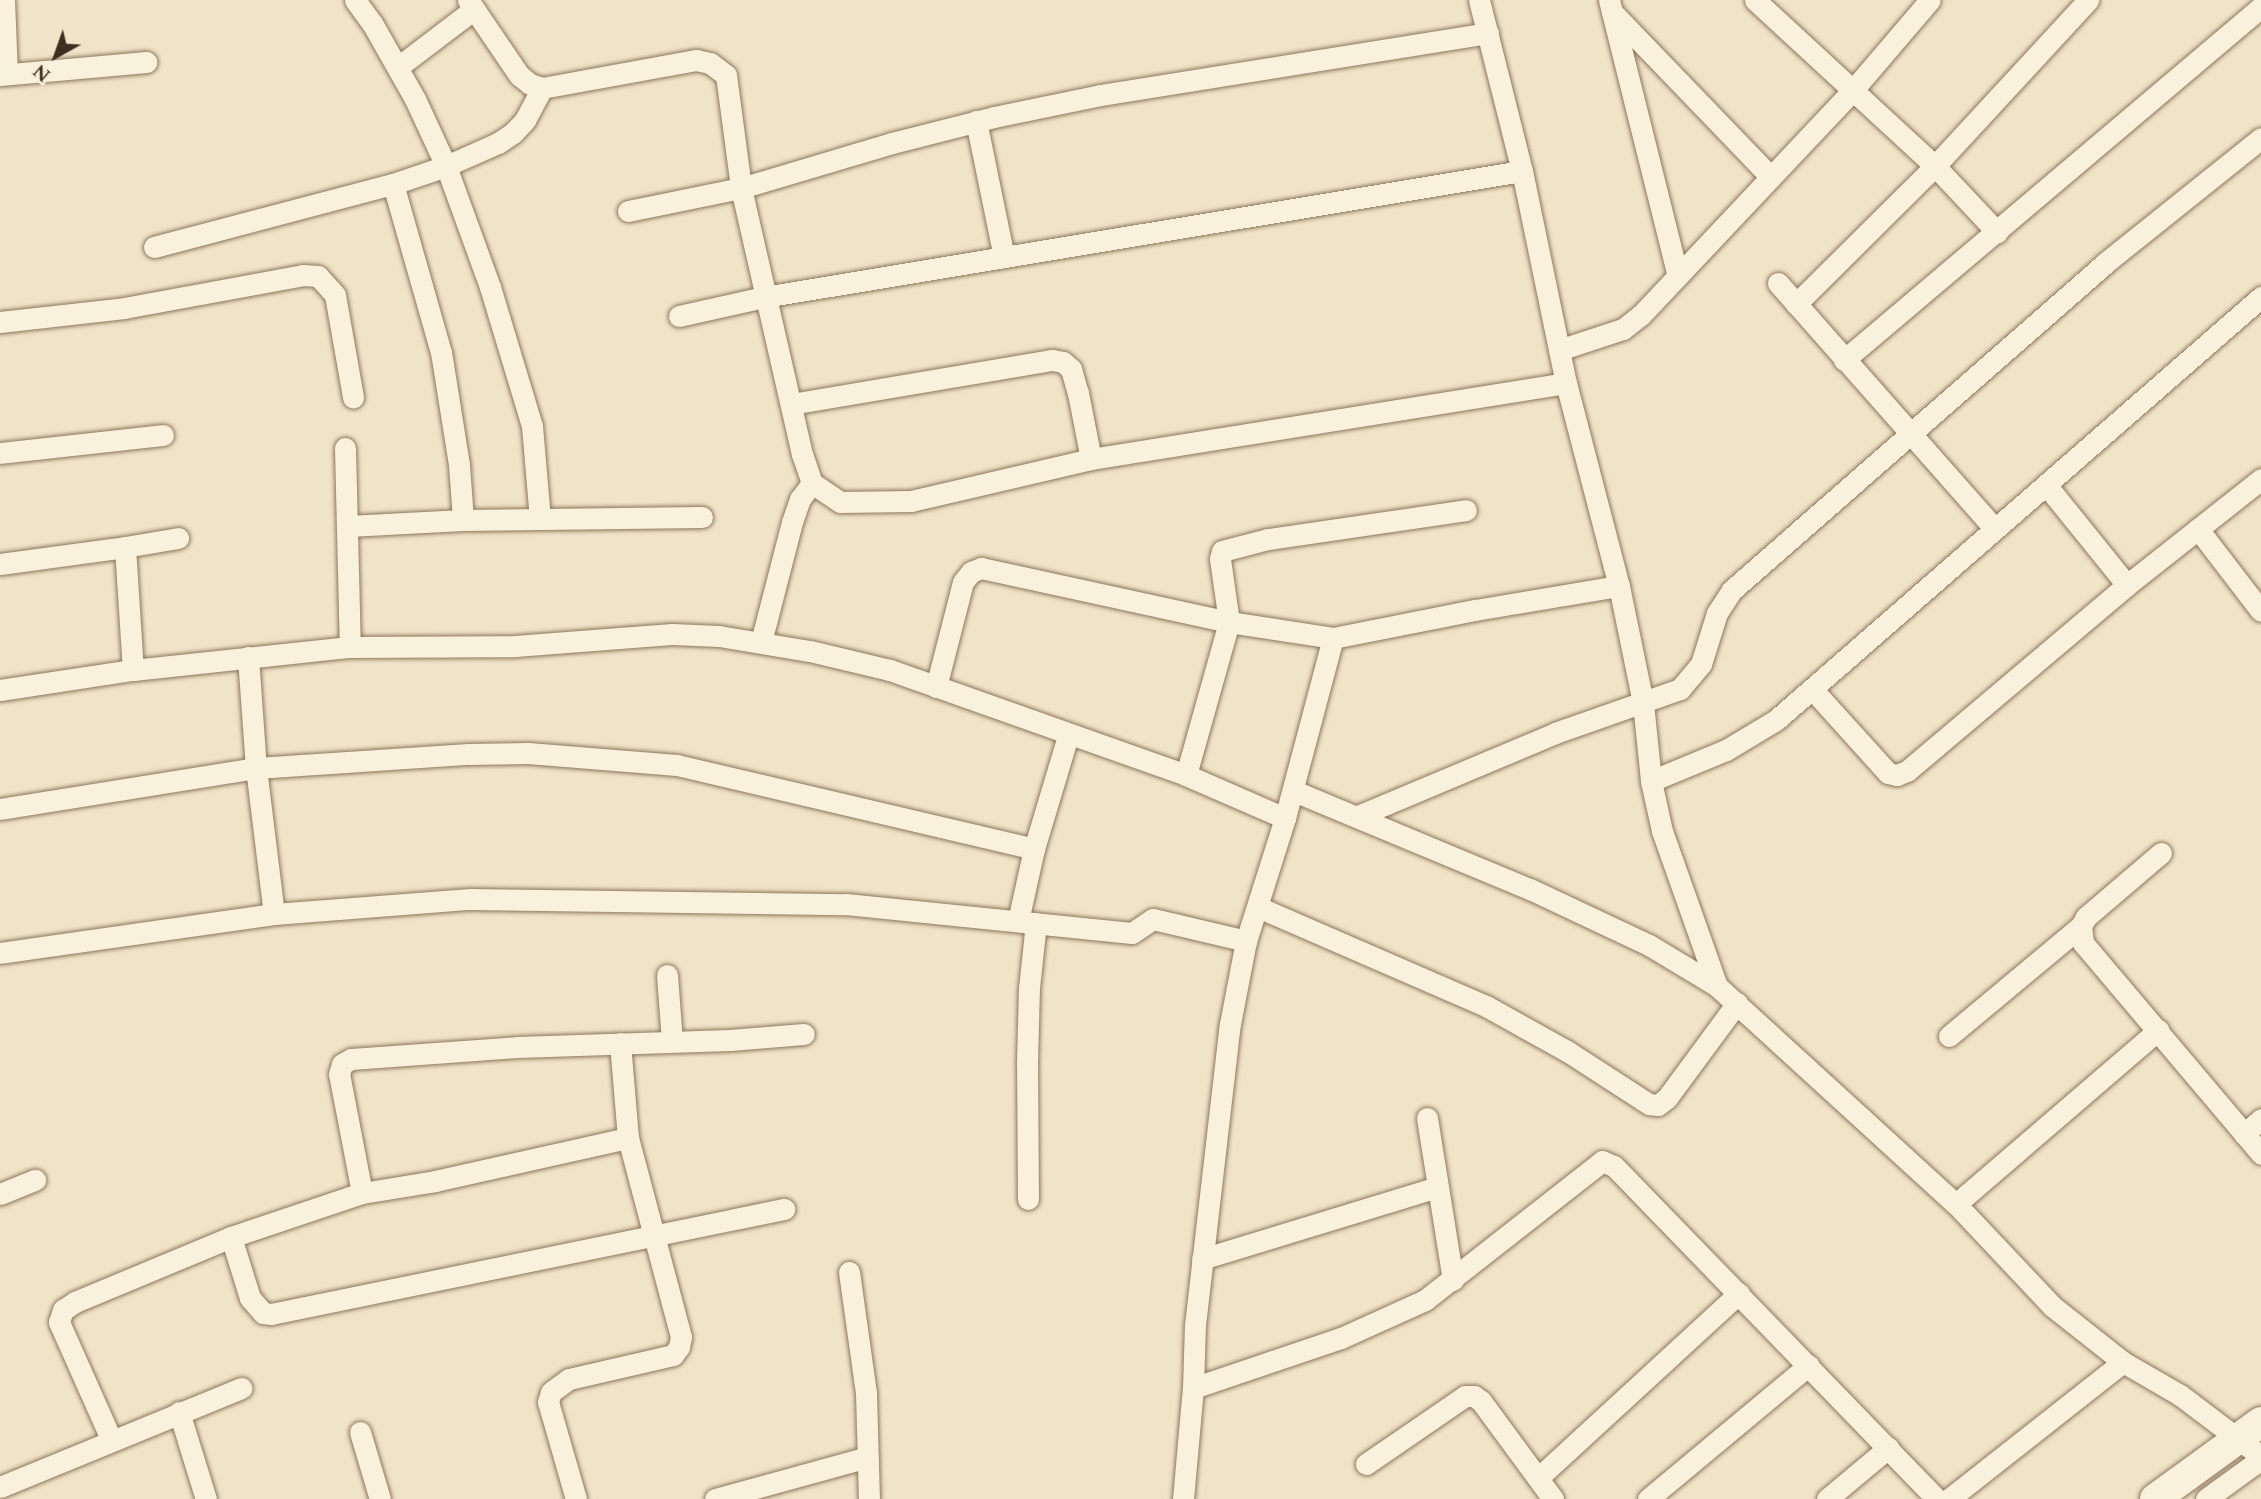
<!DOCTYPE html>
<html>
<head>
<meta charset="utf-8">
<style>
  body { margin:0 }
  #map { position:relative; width:2261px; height:1499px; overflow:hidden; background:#f0e4c8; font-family:Spectral,serif }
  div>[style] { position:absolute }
  .roads { filter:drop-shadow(0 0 2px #8d765c) drop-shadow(0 0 2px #8d765c) }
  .street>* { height:21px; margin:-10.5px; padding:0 10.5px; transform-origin:10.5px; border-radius:10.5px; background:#faf1dc }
  .secondary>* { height:30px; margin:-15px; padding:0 15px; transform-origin:15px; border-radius:15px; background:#faf1dc }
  span { translate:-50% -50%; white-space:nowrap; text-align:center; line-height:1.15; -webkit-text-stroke:5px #f7eed8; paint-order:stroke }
  .north { position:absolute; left:21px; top:21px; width:70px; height:70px; -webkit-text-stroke:5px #f7eed8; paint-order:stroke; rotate:220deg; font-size:19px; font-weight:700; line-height:28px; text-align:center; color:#3d2e20 }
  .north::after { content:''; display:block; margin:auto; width:24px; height:32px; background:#3d2e20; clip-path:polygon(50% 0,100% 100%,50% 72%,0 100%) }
</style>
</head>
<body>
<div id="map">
  <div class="roads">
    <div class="street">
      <div style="left:4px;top:0;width:74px;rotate:87.7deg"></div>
      <div style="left:355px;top:0;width:29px;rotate:54deg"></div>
      <div style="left:372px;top:23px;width:87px;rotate:60.5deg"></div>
      <div style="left:415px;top:99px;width:74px;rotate:65.2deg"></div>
      <div style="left:446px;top:166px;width:129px;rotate:70deg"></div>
      <div style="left:490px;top:287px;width:145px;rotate:73.2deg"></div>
      <div style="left:532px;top:426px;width:93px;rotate:85.1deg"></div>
      <div style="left:468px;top:0;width:91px;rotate:55.8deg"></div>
      <div style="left:519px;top:75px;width:14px;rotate:39deg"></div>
      <div style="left:530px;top:84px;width:13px;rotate:18deg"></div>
      <div style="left:542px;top:88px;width:157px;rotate:-10.3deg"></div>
      <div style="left:696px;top:60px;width:14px;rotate:12deg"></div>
      <div style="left:710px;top:63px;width:20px;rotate:37deg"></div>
      <div style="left:726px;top:75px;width:114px;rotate:82.4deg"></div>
      <div style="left:741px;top:188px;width:273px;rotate:77.1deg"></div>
      <div style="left:802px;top:454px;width:31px;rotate:71deg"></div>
      <div style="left:812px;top:483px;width:34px;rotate:34deg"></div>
      <div style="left:840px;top:502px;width:71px;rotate:-0.8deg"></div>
      <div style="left:911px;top:501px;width:185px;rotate:-13.1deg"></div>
      <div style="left:1091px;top:459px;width:481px;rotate:-9.1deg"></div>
      <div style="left:1479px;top:0;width:176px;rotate:75.9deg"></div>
      <div style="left:1522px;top:171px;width:217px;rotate:78.3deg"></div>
      <div style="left:1566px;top:383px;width:210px;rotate:75.4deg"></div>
      <div style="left:1619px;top:586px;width:119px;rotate:78.4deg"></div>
      <div style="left:1643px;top:703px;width:78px;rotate:84.1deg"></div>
      <div style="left:1651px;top:781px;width:51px;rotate:77.6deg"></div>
      <div style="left:1662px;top:831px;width:164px;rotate:70.5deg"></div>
      <div style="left:1609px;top:0;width:284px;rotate:76deg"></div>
      <div style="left:1755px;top:0;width:245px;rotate:42.7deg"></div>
      <div style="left:1935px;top:166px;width:91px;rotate:46.8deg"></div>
      <div style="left:1612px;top:12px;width:229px;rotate:46.1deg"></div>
      <div style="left:398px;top:67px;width:96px;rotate:-37.3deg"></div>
      <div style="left:0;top:75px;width:147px;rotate:-5.1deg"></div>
      <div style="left:976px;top:121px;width:139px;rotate:78.4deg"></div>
      <div style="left:393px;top:184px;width:175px;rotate:74.1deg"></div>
      <div style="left:441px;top:352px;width:114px;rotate:80.9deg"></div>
      <div style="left:459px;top:465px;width:55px;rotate:85.8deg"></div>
      <div style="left:628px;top:211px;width:115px;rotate:-11.5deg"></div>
      <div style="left:741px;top:188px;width:158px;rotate:-16.6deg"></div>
      <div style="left:892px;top:143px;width:105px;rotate:-14.3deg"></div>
      <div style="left:994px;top:117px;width:109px;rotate:-11.6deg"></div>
      <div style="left:1101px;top:95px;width:392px;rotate:-9.1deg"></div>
      <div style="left:154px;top:247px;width:247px;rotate:-14.8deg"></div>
      <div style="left:393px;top:184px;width:56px;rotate:-18.8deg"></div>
      <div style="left:446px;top:166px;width:57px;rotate:-23.9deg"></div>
      <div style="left:498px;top:143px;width:18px;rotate:-34deg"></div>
      <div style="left:513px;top:133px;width:18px;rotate:-47deg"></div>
      <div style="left:525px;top:120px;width:36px;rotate:-62deg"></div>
      <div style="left:1778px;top:283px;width:328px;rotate:48.6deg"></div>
      <div style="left:1796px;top:304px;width:196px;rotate:-44.8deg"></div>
      <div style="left:1935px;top:166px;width:226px;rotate:-47.3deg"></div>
      <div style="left:679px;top:316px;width:87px;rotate:-12.6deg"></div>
      <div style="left:764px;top:297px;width:768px;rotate:-9.44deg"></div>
      <div style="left:0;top:322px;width:125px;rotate:-6.4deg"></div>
      <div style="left:124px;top:308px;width:182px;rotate:-10.4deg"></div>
      <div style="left:303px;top:275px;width:15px;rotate:4deg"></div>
      <div style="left:318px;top:276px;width:25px;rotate:48deg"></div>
      <div style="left:335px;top:295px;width:104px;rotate:80deg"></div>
      <div style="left:1559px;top:350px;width:67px;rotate:-18.2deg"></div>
      <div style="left:1623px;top:329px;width:23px;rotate:-38deg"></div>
      <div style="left:1641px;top:315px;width:309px;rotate:-46.7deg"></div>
      <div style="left:1853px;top:90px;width:118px;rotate:-49.5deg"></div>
      <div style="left:1844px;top:360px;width:546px;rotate:-40.25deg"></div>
      <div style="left:791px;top:404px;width:265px;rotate:-9.6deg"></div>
      <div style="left:1052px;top:360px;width:11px;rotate:10deg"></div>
      <div style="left:1063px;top:362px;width:11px;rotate:41deg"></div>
      <div style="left:1071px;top:369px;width:25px;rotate:74deg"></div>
      <div style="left:1078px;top:393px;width:67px;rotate:78.9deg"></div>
      <div style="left:345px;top:448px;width:199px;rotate:88.6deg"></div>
      <div style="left:0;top:453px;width:164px;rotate:-6.3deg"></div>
      <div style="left:2047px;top:486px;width:127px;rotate:51.1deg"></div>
      <div style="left:348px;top:526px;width:115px;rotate:-3deg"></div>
      <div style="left:463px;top:520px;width:239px;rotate:-0.7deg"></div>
      <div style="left:2198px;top:529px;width:103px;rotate:52.5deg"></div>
      <div style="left:125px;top:547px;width:54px;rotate:-9.6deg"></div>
      <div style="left:0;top:564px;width:126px;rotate:-7.7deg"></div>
      <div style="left:125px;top:547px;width:123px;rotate:86.3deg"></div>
      <div style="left:761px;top:642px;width:124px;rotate:-75.5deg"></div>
      <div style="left:792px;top:522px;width:24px;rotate:-71deg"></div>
      <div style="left:800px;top:499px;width:20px;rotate:-53deg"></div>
      <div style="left:248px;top:657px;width:111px;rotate:85.9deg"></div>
      <div style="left:256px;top:768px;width:147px;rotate:83deg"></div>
      <div style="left:936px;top:687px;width:108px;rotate:-75.6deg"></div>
      <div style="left:963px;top:582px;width:13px;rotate:-51deg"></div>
      <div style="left:971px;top:572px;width:11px;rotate:-22deg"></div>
      <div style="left:981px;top:568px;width:254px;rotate:12.3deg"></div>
      <div style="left:1229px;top:622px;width:105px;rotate:8.7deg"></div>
      <div style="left:0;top:690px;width:134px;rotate:-8.6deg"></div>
      <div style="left:133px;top:670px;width:218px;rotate:-6.1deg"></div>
      <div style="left:350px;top:647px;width:165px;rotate:-0.3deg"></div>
      <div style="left:515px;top:646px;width:157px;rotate:-4.4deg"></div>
      <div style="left:672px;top:634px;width:47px;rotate:2.4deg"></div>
      <div style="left:719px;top:636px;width:92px;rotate:9.4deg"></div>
      <div style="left:810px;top:651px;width:82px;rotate:13.4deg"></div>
      <div style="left:890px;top:670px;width:314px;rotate:19.5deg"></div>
      <div style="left:1186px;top:775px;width:108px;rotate:23.5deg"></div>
      <div style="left:1285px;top:818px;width:186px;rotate:-75.1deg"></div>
      <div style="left:1333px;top:638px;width:145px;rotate:-11.2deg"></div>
      <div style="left:1475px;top:610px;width:146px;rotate:-9.5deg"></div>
      <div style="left:1813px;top:690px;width:112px;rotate:47.9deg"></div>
      <div style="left:1888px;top:773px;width:9px;rotate:13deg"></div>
      <div style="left:1897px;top:775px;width:11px;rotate:-22deg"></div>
      <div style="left:1907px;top:771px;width:288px;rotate:-40.2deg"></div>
      <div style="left:2127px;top:585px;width:171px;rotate:-38.3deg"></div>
      <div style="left:1186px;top:775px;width:159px;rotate:-74.3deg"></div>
      <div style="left:1229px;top:622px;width:64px;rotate:-98.1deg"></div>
      <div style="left:1220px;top:559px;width:8px;rotate:-76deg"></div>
      <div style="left:1222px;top:551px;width:48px;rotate:-14.6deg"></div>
      <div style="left:1268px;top:539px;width:200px;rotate:-8.3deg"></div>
      <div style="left:1651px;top:781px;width:81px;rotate:-22.5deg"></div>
      <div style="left:1726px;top:750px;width:58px;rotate:-31deg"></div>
      <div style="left:1776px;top:720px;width:644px;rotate:-41.09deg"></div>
      <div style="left:1294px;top:791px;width:256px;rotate:22.6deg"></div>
      <div style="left:1530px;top:889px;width:132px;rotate:25.2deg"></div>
      <div style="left:1649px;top:945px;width:79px;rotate:31.1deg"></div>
      <div style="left:1717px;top:986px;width:323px;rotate:42.4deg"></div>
      <div style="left:1956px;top:1204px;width:140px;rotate:46.7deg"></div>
      <div style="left:2052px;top:1306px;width:90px;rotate:38.3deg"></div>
      <div style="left:2123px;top:1362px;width:66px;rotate:30.1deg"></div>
      <div style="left:2180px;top:1395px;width:101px;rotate:37deg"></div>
      <div style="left:0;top:809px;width:259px;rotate:-9.1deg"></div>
      <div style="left:256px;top:768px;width:213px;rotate:-3.8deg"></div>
      <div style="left:469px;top:754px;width:59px;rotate:-1deg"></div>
      <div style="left:528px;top:753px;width:149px;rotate:4.6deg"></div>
      <div style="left:677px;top:765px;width:367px;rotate:13.2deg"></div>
      <div style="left:1358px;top:816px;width:214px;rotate:-22.8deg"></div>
      <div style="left:1555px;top:733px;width:133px;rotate:-19.4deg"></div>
      <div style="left:1680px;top:689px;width:33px;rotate:-50deg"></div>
      <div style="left:1701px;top:664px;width:53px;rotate:-72.6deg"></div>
      <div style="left:1717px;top:613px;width:27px;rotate:-57deg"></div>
      <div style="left:1732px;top:590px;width:495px;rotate:-41.2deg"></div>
      <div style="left:2104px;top:264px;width:201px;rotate:-38.7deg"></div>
      <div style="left:2161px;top:853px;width:99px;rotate:139.5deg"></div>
      <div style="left:2086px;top:917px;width:10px;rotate:119deg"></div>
      <div style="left:2081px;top:926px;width:17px;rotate:83deg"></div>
      <div style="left:2083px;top:943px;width:276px;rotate:49.8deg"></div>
      <div style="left:1258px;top:907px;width:249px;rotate:23.5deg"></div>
      <div style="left:1486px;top:1006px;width:93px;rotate:29.1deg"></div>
      <div style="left:1567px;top:1051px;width:98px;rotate:32.9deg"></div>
      <div style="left:1649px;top:1104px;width:9px;rotate:6deg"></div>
      <div style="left:1658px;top:1105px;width:11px;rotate:-38deg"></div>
      <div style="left:1667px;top:1098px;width:118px;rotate:-53.6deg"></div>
      <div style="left:1018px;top:921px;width:74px;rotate:-77.5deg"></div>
      <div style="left:1034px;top:849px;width:118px;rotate:-73.3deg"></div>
      <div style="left:0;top:953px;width:277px;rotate:-8.1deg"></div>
      <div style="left:274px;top:914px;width:197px;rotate:-4.4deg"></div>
      <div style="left:470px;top:899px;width:376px;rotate:0.8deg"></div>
      <div style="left:846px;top:904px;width:287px;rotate:5.8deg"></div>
      <div style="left:1132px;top:933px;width:25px;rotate:-34deg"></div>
      <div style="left:1153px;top:919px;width:96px;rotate:13.3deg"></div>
      <div style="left:667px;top:975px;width:66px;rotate:85.7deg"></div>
      <div style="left:1949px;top:1036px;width:172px;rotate:-39.8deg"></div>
      <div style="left:1427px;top:1118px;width:164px;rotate:80.9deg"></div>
      <div style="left:2244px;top:1134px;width:23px;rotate:-41deg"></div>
      <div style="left:362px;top:1193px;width:121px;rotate:-100.9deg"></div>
      <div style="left:339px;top:1074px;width:10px;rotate:-73deg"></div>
      <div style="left:342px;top:1064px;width:10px;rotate:-29deg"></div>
      <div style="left:351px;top:1059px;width:166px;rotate:-4.1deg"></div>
      <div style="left:517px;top:1047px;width:213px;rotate:-1.9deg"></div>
      <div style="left:730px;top:1040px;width:74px;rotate:-4.6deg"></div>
      <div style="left:0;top:1194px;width:38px;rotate:-22deg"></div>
      <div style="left:1028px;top:1199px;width:136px;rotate:-90.4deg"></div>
      <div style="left:1027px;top:1063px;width:75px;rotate:-88.5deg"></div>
      <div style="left:1029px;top:988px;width:65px;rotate:-83.9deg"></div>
      <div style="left:1956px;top:1204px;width:267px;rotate:-40.7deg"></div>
      <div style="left:231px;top:1237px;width:64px;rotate:72.7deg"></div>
      <div style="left:250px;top:1298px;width:20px;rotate:49deg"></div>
      <div style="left:263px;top:1313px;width:8px;rotate:7deg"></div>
      <div style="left:271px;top:1314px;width:524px;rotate:-11.57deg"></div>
      <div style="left:1202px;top:1259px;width:246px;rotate:-17deg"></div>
      <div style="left:849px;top:1272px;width:122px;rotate:82deg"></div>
      <div style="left:866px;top:1393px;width:106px;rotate:88.4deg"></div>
      <div style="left:1193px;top:1388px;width:63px;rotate:-88.2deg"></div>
      <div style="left:1195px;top:1325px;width:303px;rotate:-83.4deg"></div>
      <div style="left:1230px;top:1024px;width:85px;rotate:-79.1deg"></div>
      <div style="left:1246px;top:941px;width:129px;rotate:-72.4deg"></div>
      <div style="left:179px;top:1412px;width:91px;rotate:72.8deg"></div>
      <div style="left:360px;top:1432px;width:70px;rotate:73.4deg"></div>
      <div style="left:111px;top:1439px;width:128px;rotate:-114deg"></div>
      <div style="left:59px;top:1322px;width:13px;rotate:-72deg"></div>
      <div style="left:63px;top:1310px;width:14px;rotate:-34deg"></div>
      <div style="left:75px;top:1302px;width:169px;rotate:-22.6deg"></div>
      <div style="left:231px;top:1237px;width:138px;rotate:-18.6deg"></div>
      <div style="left:362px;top:1193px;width:74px;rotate:-9.3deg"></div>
      <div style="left:435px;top:1181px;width:198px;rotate:-12.6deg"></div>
      <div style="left:1366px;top:1464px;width:120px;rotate:-34.5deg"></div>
      <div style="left:1465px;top:1396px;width:9px"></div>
      <div style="left:1474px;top:1396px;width:9px;rotate:36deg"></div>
      <div style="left:1481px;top:1401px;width:122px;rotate:53.7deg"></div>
      <div style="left:1538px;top:1478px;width:273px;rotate:-42.6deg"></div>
      <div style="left:0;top:1487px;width:261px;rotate:-22.3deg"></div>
      <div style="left:576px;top:1499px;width:101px;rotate:-106.1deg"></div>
      <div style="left:548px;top:1402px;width:10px;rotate:-73deg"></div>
      <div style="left:551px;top:1392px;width:22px;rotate:-36deg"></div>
      <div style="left:569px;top:1379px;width:107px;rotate:-13deg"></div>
      <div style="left:673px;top:1355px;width:10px;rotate:-53deg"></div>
      <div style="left:679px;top:1347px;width:10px;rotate:-79deg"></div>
      <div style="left:681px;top:1337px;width:206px;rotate:-104.9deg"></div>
      <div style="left:628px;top:1138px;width:95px;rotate:-94.8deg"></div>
      <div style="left:715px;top:1499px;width:158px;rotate:-15.4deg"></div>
      <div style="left:1183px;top:1499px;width:111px;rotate:-84.9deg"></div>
      <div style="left:1193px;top:1388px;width:156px;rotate:-18.7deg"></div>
      <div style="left:1341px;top:1338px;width:92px;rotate:-24.3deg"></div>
      <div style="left:1425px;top:1300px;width:225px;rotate:-38.1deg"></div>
      <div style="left:1602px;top:1161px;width:13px;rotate:23deg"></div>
      <div style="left:1614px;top:1166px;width:464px;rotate:45.9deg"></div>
      <div style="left:1648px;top:1499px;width:209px;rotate:-39.8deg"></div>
      <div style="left:1827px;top:1499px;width:80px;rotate:-39.9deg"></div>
      <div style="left:1949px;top:1499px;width:221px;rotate:-38.2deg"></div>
      <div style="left:2206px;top:1499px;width:68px;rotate:-36deg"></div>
    </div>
    <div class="secondary">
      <div style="left:2155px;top:1499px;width:131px;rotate:-36deg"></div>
    </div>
  </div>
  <div class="north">N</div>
</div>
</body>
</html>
